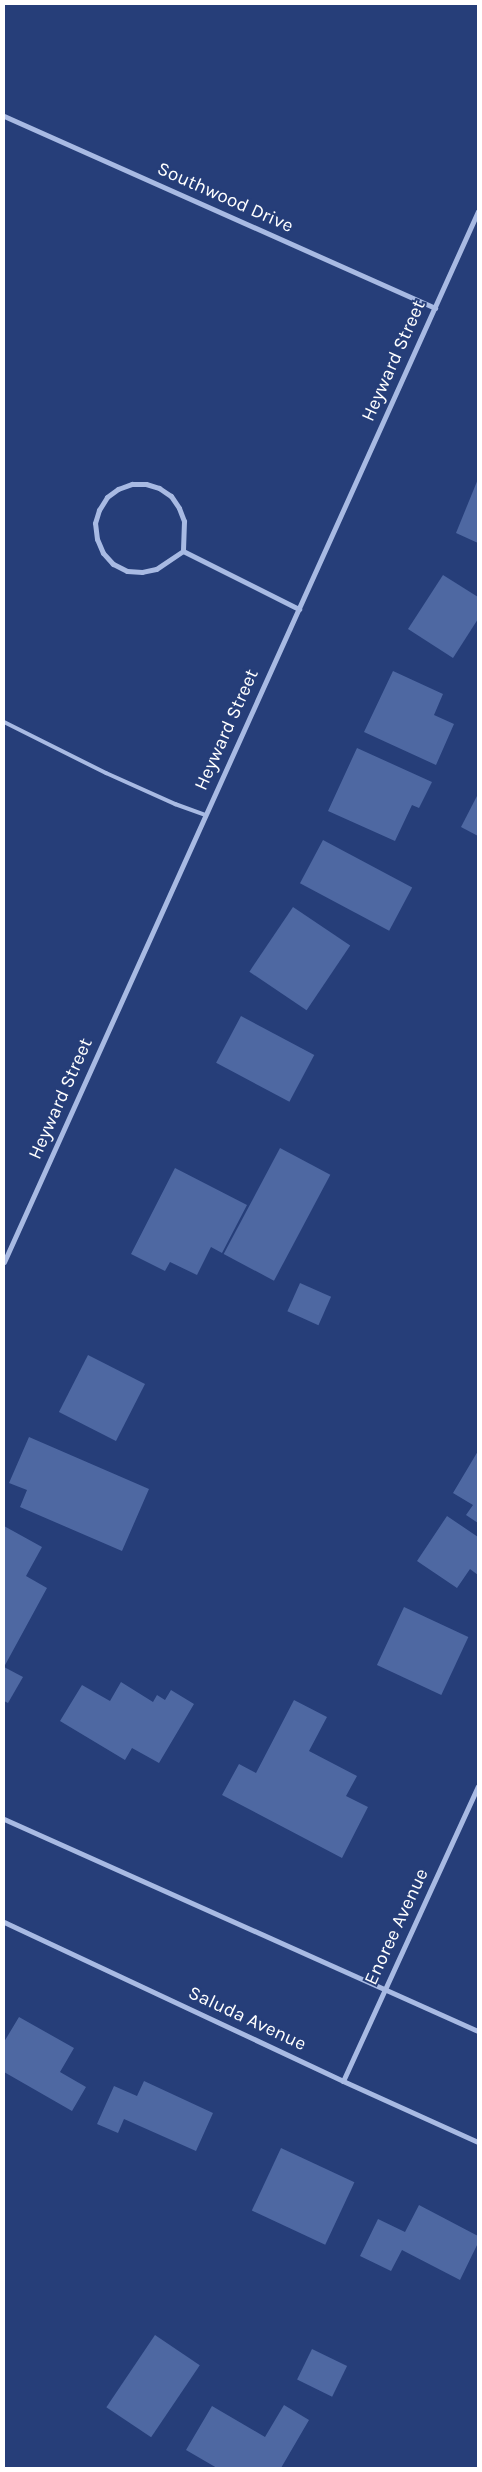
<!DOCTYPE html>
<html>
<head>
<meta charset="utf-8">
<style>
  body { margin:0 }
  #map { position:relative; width:482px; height:2472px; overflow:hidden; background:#263e79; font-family:Karla,sans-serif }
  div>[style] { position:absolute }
  .building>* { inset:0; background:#4e68a2; transform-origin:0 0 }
  .lane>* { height:4px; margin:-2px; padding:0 2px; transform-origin:2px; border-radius:2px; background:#a8bae3 }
  .street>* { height:5px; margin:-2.5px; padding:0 2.5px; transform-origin:2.5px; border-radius:2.5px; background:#a8bae3 }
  span { translate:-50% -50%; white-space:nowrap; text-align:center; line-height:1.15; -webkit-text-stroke:4px #263e79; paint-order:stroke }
  .street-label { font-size:19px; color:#fff }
  .frame { position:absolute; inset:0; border:5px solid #fff; pointer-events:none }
</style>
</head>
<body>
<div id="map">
  <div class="building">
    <div style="clip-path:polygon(478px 479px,478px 543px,456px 533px)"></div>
    <div style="clip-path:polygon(443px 575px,478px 597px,478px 619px,453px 658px,408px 629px)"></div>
    <div style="clip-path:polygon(393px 671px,443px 694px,434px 715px,454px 724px,436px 765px,364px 732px)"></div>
    <div style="clip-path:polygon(357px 748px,432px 782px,419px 808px,412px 805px,395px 841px,328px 811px)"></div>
    <div style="clip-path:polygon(477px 796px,478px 797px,478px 836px,461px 827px)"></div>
    <div style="left:323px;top:840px;width:101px;height:49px;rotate:28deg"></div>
    <div style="left:293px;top:907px;width:69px;height:78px;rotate:34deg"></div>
    <div style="left:241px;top:1016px;width:83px;height:53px;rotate:28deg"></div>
    <div style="left:280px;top:1148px;width:57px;height:120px;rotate:28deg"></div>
    <div style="clip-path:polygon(175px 1168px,247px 1205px,222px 1253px,211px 1247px,197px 1275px,170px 1262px,165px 1271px,131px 1254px)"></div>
    <div style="left:300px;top:1283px;width:34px;height:31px;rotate:24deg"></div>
    <div style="left:88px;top:1355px;width:64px;height:64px;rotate:27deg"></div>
    <div style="clip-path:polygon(29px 1437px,149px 1489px,122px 1551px,20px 1507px,27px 1490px,9px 1483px)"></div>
    <div style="clip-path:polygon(478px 1451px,478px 1523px,466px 1515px,473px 1505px,453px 1493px)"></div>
    <div style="clip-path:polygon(447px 1516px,478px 1537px,478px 1575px,470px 1569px,457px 1588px,417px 1561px)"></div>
    <div style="clip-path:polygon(4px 1526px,42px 1547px,26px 1576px,47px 1588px,4px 1667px)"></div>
    <div style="left:404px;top:1607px;width:71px;height:64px;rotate:25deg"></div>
    <div style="clip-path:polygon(4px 1667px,23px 1677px,8px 1703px,4px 1701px)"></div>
    <div style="clip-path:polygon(121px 1682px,153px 1702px,157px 1695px,165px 1700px,171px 1690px,194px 1704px,159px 1763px,132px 1748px,125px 1760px,60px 1721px,82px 1685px,110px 1701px)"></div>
    <div style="clip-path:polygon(294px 1700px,327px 1717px,309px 1751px,357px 1776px,346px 1796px,368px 1807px,342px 1858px,222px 1795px,239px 1764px,256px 1773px)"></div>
    <div style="clip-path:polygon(19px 2017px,74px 2048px,60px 2072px,86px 2087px,72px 2111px,4px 2072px,4px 2042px)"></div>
    <div style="clip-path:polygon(144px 2081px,213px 2113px,196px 2151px,124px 2119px,118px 2133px,97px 2124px,114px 2086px,137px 2096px)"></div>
    <div style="left:281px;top:2148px;width:81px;height:69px;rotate:25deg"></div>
    <div style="clip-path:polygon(419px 2205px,478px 2236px,478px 2243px,460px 2280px,402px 2250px,391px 2271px,360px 2256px,378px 2219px,405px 2232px)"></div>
    <div style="left:155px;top:2335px;width:54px;height:87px;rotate:34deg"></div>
    <div style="left:312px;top:2349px;width:39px;height:34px;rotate:26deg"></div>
    <div style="clip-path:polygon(284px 2405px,309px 2420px,281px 2468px,217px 2468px,186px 2450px,212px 2406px,265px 2437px)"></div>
  </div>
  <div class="lane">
    <div style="left:4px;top:722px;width:114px;rotate:26.6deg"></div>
    <div style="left:106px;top:773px;width:76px;rotate:24.2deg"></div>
    <div style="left:175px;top:804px;width:32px;rotate:20deg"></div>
  </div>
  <div class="street">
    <div style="left:4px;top:116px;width:472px;rotate:24deg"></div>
    <div style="left:132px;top:484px;width:14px"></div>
    <div style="left:146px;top:484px;width:14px;rotate:17deg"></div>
    <div style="left:159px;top:488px;width:14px;rotate:34deg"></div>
    <div style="left:171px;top:496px;width:14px;rotate:56deg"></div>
    <div style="left:179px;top:508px;width:14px;rotate:69deg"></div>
    <div style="left:184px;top:521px;width:30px;rotate:92deg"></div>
    <div style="left:183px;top:551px;width:32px;rotate:146deg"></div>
    <div style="left:156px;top:569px;width:14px;rotate:168deg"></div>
    <div style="left:142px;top:572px;width:15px;rotate:-176deg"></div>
    <div style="left:127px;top:571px;width:16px;rotate:-153deg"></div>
    <div style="left:113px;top:564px;width:15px;rotate:-132deg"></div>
    <div style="left:103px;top:553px;width:15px;rotate:-113deg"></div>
    <div style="left:97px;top:539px;width:16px;rotate:-97deg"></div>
    <div style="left:95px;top:523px;width:14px;rotate:-73deg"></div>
    <div style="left:99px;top:510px;width:15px;rotate:-58deg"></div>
    <div style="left:107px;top:497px;width:14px;rotate:-36deg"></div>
    <div style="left:118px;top:489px;width:15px;rotate:-20deg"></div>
    <div style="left:183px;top:551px;width:130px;rotate:26.6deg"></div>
    <div style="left:4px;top:1262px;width:1153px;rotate:-65.72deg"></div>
    <div style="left:4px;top:1819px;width:519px;rotate:24.1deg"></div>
    <div style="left:4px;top:1922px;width:374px;rotate:25.1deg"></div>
    <div style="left:343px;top:2081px;width:148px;rotate:24.3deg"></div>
    <div style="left:343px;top:2081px;width:324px;rotate:-65.4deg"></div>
  </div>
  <div class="street-label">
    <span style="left:225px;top:198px;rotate:24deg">Southwood Drive</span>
    <span style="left:394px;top:361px;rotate:-66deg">Heyward Street</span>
    <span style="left:227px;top:730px;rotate:-66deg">Heyward Street</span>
    <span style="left:61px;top:1099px;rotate:-66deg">Heyward Street</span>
    <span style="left:397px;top:1927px;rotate:-65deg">Enoree Avenue</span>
    <span style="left:247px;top:2019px;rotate:25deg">Saluda Avenue</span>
  </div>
  <div class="frame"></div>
</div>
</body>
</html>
